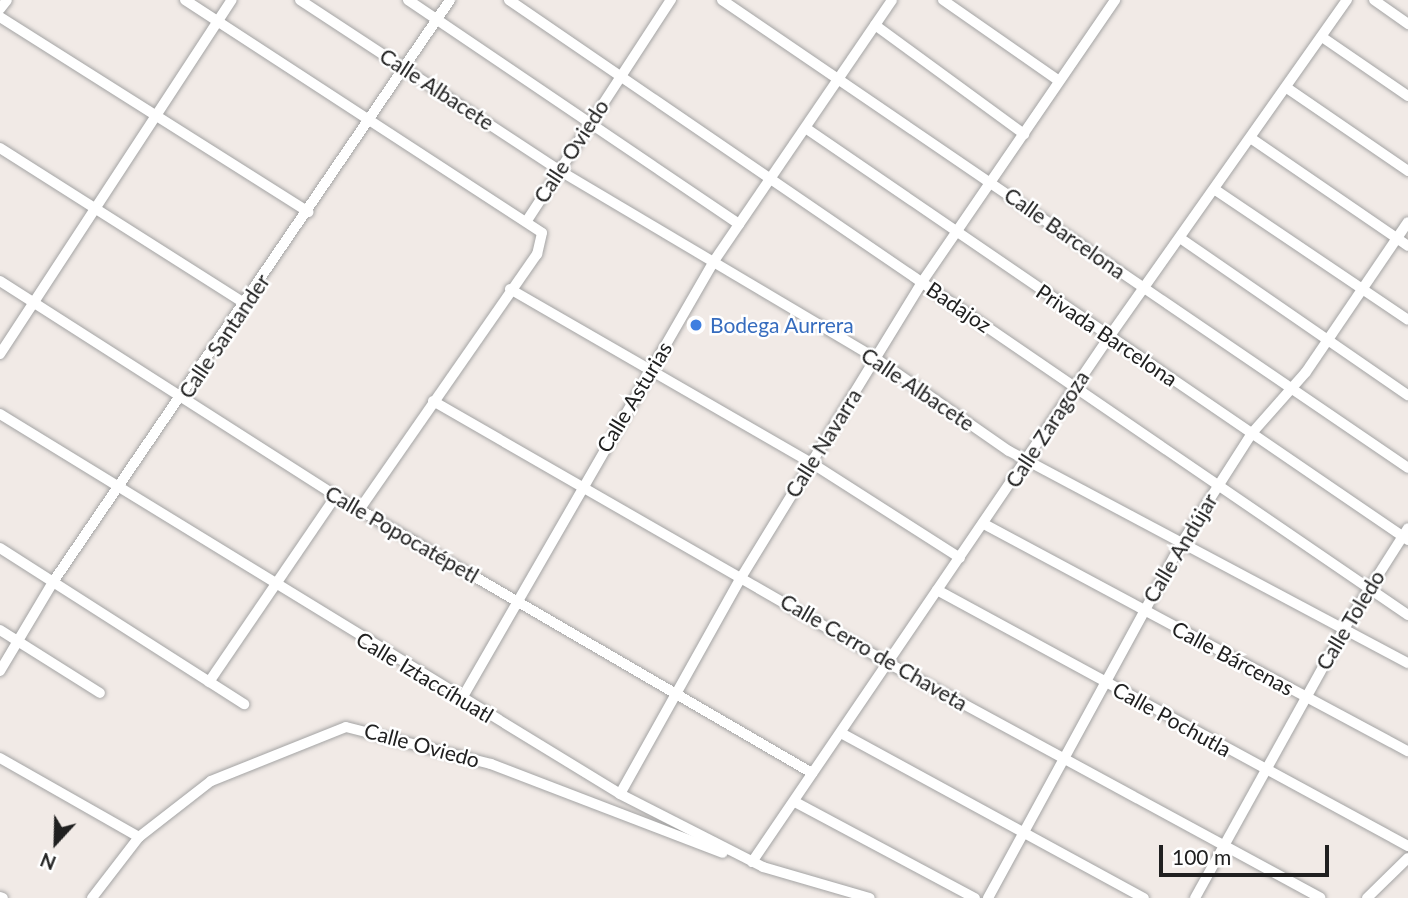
<!DOCTYPE html>
<html>
<head>
<meta charset="utf-8">
<style>
  body { margin:0 }
  #map { position:relative; width:1408px; height:898px; overflow:hidden; background:#f1eae6; font-family:Lato,sans-serif }
  div>[style] { position:absolute }
  .roads { filter:drop-shadow(0 0 2px #a4a4a4) drop-shadow(0 0 2px #a4a4a4) }
  .street>* { height:10px; margin:-5px; padding:0 5px; transform-origin:5px; border-radius:5px; background:#fff }
  .dots>* { width:19px; height:19px; translate:-50% -50%; box-sizing:border-box; border:4px solid #fff; border-radius:50% }
  span { translate:-50% -50%; white-space:nowrap; text-align:center; line-height:1.15; -webkit-text-stroke:5px #fff; paint-order:stroke }
  .street-label { font-size:21px; color:#202020 }
  .shop-label { font-size:21px; color:#366cbe }
  .left { translate:0 -50%; text-align:left }
  .north { position:absolute; left:21px; top:807px; width:70px; height:70px; -webkit-text-stroke:5px #fff; paint-order:stroke; rotate:202deg; font-size:19px; font-weight:700; line-height:28px; text-align:center; color:#202020 }
  .north::after { content:''; display:block; margin:auto; width:24px; height:32px; background:#202020; clip-path:polygon(50% 0,100% 100%,50% 72%,0 100%) }
  .scale { position:absolute; left:1159px; top:845px; width:170px; height:32px; box-sizing:border-box; border:4px solid #202020; border-top:0; padding-left:9px; font-size:21px; line-height:24px; white-space:nowrap; color:#202020; -webkit-text-stroke:5px #fff; paint-order:stroke }
</style>
</head>
<body>
<div id="map">
  <div class="roads">
    <div class="street">
      <div style="left:185px;top:0;width:426px;rotate:33.1deg"></div>
      <div style="left:542px;top:233px;width:22px;rotate:103deg"></div>
      <div style="left:537px;top:254px;width:310px;rotate:124.8deg"></div>
      <div style="left:300px;top:0;width:308px;rotate:33.3deg"></div>
      <div style="left:557px;top:169px;width:370px;rotate:30.7deg"></div>
      <div style="left:875px;top:358px;width:163px;rotate:34.8deg"></div>
      <div style="left:1009px;top:451px;width:452px;rotate:28deg"></div>
      <div style="left:408px;top:0;width:400px;rotate:34.1deg"></div>
      <div style="left:509px;top:0;width:1089px;rotate:34.38deg"></div>
      <div style="left:722px;top:0;width:830px;rotate:34.3deg"></div>
      <div style="left:943px;top:0;width:141px;rotate:34.9deg"></div>
      <div style="left:1374px;top:0;width:42px;rotate:35.2deg"></div>
      <div style="left:0;top:9px;width:11px;rotate:-52deg"></div>
      <div style="left:0;top:17px;width:365px;rotate:32.3deg"></div>
      <div style="left:875px;top:25px;width:185px;rotate:36.2deg"></div>
      <div style="left:1322px;top:37px;width:104px;rotate:34.5deg"></div>
      <div style="left:1287px;top:88px;width:147px;rotate:34.4deg"></div>
      <div style="left:807px;top:129px;width:728px;rotate:34.37deg"></div>
      <div style="left:1252px;top:139px;width:189px;rotate:34.4deg"></div>
      <div style="left:0;top:148px;width:291px;rotate:32.4deg"></div>
      <div style="left:1217px;top:191px;width:230px;rotate:34deg"></div>
      <div style="left:528px;top:219px;width:262px;rotate:-56.9deg"></div>
      <div style="left:1180px;top:238px;width:277px;rotate:34.6deg"></div>
      <div style="left:0;top:281px;width:399px;rotate:32.6deg"></div>
      <div style="left:336px;top:496px;width:551px;rotate:30.2deg"></div>
      <div style="left:510px;top:289px;width:346px;rotate:30deg"></div>
      <div style="left:810px;top:462px;width:178px;rotate:32.6deg"></div>
      <div style="left:0;top:354px;width:423px;rotate:-56.8deg"></div>
      <div style="left:433px;top:401px;width:525px;rotate:29.93deg"></div>
      <div style="left:888px;top:663px;width:492px;rotate:28.5deg"></div>
      <div style="left:0;top:414px;width:727px;rotate:31.5deg"></div>
      <div style="left:620px;top:794px;width:161px;rotate:27deg"></div>
      <div style="left:763px;top:867px;width:111px;rotate:16.2deg"></div>
      <div style="left:984px;top:524px;width:481px;rotate:28.2deg"></div>
      <div style="left:0;top:548px;width:290px;rotate:32.6deg"></div>
      <div style="left:937px;top:590px;width:536px;rotate:28.53deg"></div>
      <div style="left:0;top:630px;width:118px;rotate:32.2deg"></div>
      <div style="left:0;top:671px;width:104px;rotate:-59.2deg"></div>
      <div style="left:53px;top:582px;width:705px;rotate:-55.7deg"></div>
      <div style="left:209px;top:682px;width:225px;rotate:-55.7deg"></div>
      <div style="left:461px;top:700px;width:507px;rotate:-60.04deg"></div>
      <div style="left:714px;top:261px;width:316px;rotate:-55.7deg"></div>
      <div style="left:841px;top:733px;width:345px;rotate:28.6deg"></div>
      <div style="left:0;top:758px;width:160px;rotate:29.6deg"></div>
      <div style="left:620px;top:794px;width:250px;rotate:-60.8deg"></div>
      <div style="left:742px;top:576px;width:345px;rotate:-58.5deg"></div>
      <div style="left:922px;top:282px;width:342px;rotate:-55.6deg"></div>
      <div style="left:795px;top:802px;width:204px;rotate:28.1deg"></div>
      <div style="left:752px;top:862px;width:635px;rotate:-55.78deg"></div>
      <div style="left:1109px;top:337px;width:413px;rotate:-54.8deg"></div>
      <div style="left:0;top:897px;width:3px;rotate:18deg"></div>
      <div style="left:92px;top:898px;width:77px;rotate:-52.4deg"></div>
      <div style="left:139px;top:837px;width:91px;rotate:-37.9deg"></div>
      <div style="left:211px;top:781px;width:145px;rotate:-21.8deg"></div>
      <div style="left:346px;top:727px;width:150px;rotate:14.3deg"></div>
      <div style="left:491px;top:764px;width:248px;rotate:21deg"></div>
      <div style="left:988px;top:898px;width:407px;rotate:-61.4deg"></div>
      <div style="left:1183px;top:541px;width:128px;rotate:-57.4deg"></div>
      <div style="left:1252px;top:433px;width:81px;rotate:-48.5deg"></div>
      <div style="left:1306px;top:372px;width:181px;rotate:-55.8deg"></div>
      <div style="left:1195px;top:898px;width:310px;rotate:-61deg"></div>
      <div style="left:1345px;top:627px;width:117px;rotate:-57.5deg"></div>
      <div style="left:1367px;top:898px;width:57px;rotate:-44.3deg"></div>
    </div>
  </div>
  <div class="dots">
    <div style="left:696px;top:325px;background:#3f7fe0"></div>
  </div>
  <div class="street-label">
    <span style="left:437px;top:89px;rotate:33deg">Calle Albacete</span>
    <span style="left:571px;top:151px;rotate:-57deg">Calle Oviedo</span>
    <span style="left:1065px;top:233px;rotate:35deg">Calle Barcelona</span>
    <span style="left:959px;top:307px;rotate:34deg">Badajoz</span>
    <span style="left:1107px;top:335px;rotate:34deg">Privada Barcelona</span>
    <span style="left:224px;top:336px;rotate:-56deg">Calle Santander</span>
    <span style="left:918px;top:389px;rotate:34deg">Calle Albacete</span>
    <span style="left:634px;top:397px;rotate:-59deg">Calle Asturias</span>
    <span style="left:1047px;top:429px;rotate:-57deg">Calle Zaragoza</span>
    <span style="left:823px;top:443px;rotate:-58deg">Calle Navarra</span>
    <span style="left:402px;top:534px;rotate:30deg">Calle Popocatépetl</span>
    <span style="left:1180px;top:548px;rotate:-59deg">Calle Andújar</span>
    <span style="left:1350px;top:620px;rotate:-59deg">Calle Toledo</span>
    <span style="left:874px;top:652px;rotate:30deg">Calle Cerro de Chaveta</span>
    <span style="left:1233px;top:658px;rotate:28deg">Calle Bárcenas</span>
    <span style="left:425px;top:677px;rotate:31deg">Calle Iztaccíhuatl</span>
    <span style="left:1172px;top:719px;rotate:29deg">Calle Pochutla</span>
    <span style="left:422px;top:745px;rotate:15deg">Calle Oviedo</span>
  </div>
  <div class="shop-label">
    <span class="left" style="left:710px;top:325px">Bodega Aurrera</span>
  </div>
  <div class="north">N</div>
  <div class="scale">100 m</div>
</div>
</body>
</html>
